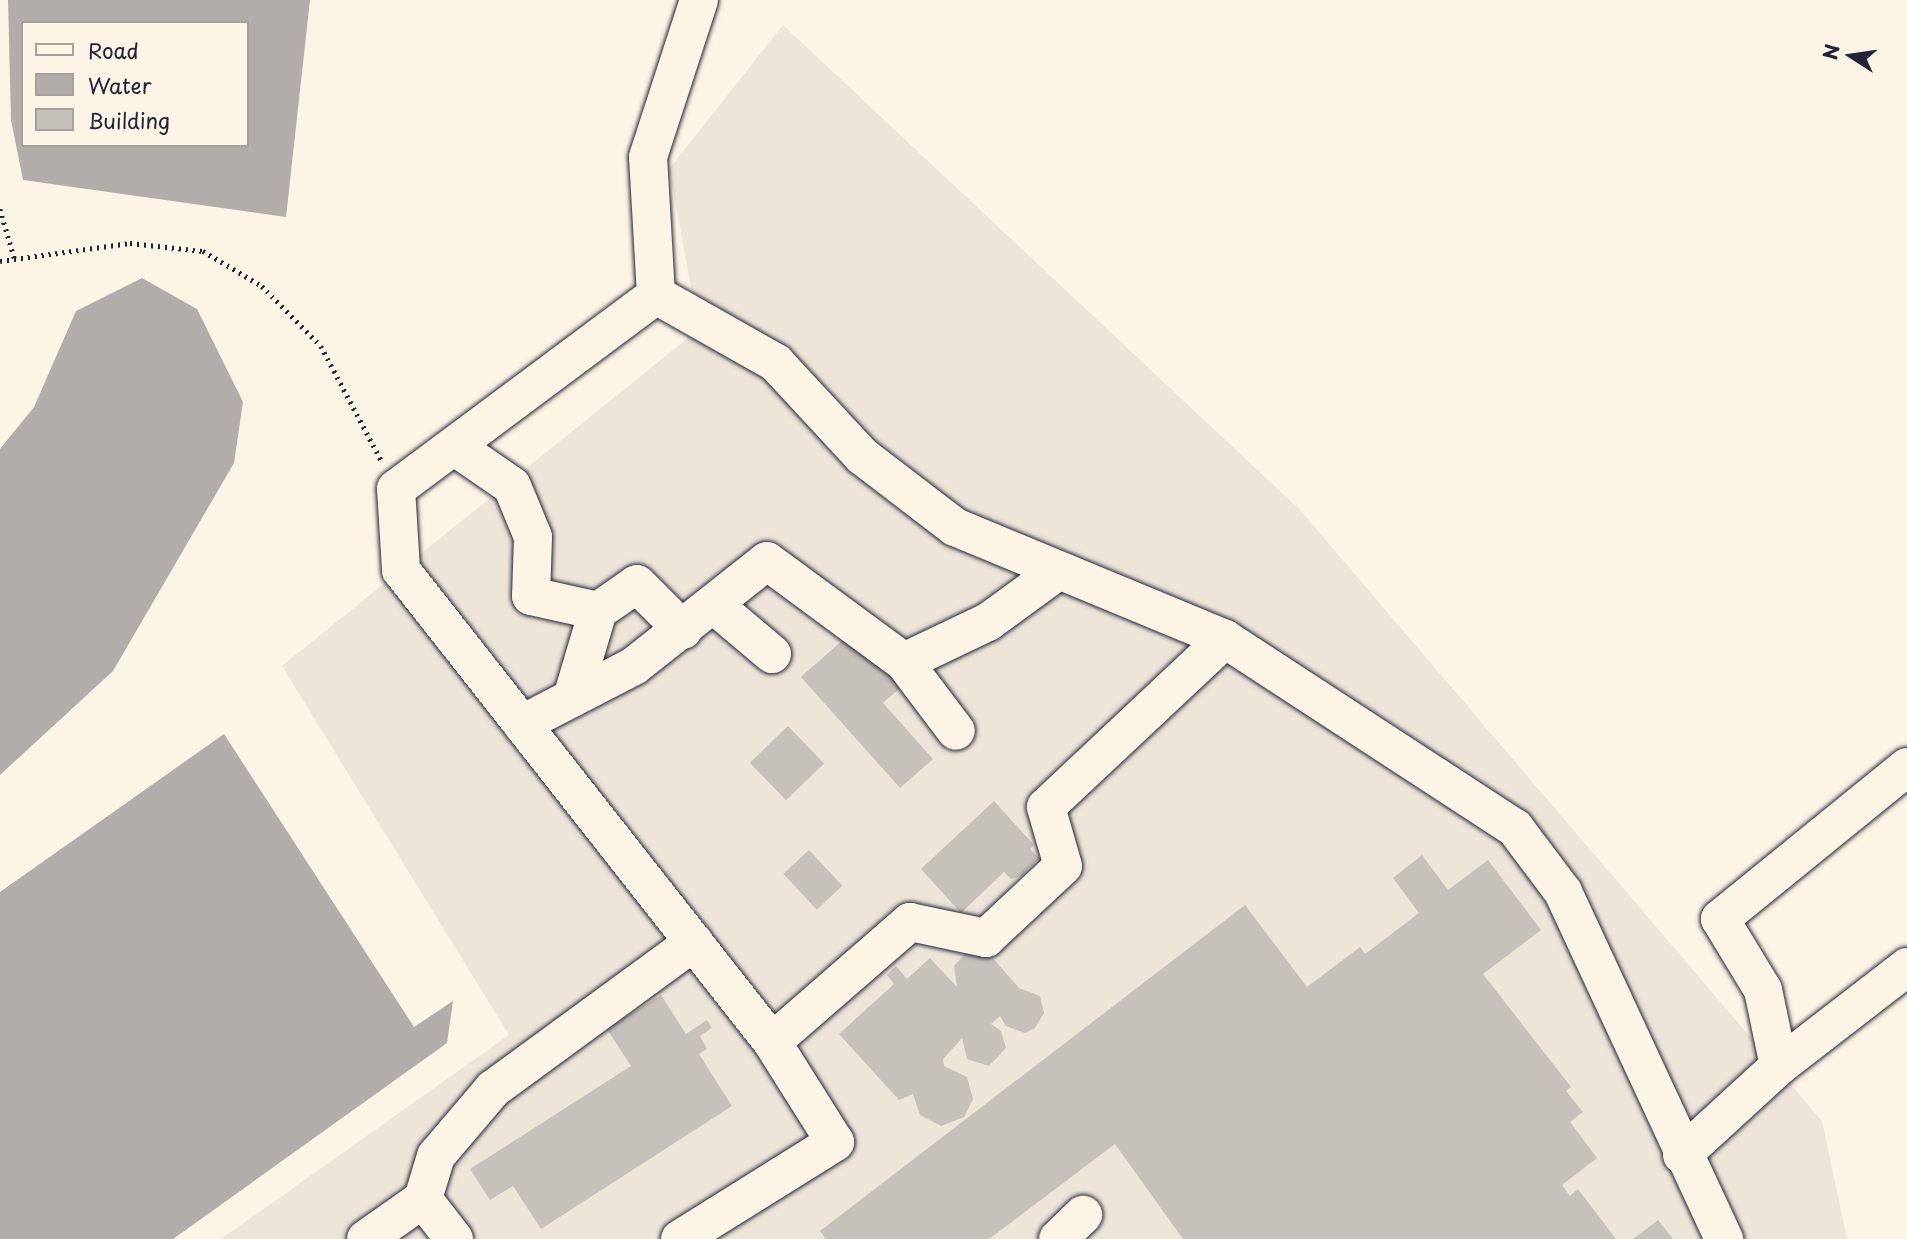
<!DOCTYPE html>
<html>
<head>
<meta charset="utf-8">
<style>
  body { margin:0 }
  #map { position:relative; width:1907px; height:1239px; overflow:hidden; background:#fcf5e5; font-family:"Playpen Sans",sans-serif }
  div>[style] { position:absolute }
  .built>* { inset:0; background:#ece5d8 }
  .water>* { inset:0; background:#b2adab }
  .building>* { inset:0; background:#c6c1bb; transform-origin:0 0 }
  .path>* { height:4.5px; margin-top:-2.25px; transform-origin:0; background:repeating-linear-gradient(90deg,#22223b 0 2px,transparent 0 7px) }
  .roads { filter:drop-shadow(0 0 2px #22223b) drop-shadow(0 0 2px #22223b) }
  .minor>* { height:38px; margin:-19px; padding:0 19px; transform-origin:19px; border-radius:19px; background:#fcf5e5 }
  span { translate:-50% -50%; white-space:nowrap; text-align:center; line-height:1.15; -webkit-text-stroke:5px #fcf5e5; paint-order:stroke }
  .legend { position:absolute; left:21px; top:21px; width:228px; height:126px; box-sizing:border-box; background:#fcf5e5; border:2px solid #a5a1a1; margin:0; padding:9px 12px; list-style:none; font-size:21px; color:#22223b }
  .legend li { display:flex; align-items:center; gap:14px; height:35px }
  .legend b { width:35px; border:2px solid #a5a1a1 }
  .north { position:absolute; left:1816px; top:21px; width:70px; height:70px; -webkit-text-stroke:5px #fcf5e5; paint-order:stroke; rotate:282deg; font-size:19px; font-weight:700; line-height:28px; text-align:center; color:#22223b }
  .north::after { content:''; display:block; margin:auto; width:24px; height:32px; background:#22223b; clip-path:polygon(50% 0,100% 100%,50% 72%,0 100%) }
</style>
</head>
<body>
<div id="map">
  <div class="built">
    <div style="clip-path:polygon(783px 25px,1300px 510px,1822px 1121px,1847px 1239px,221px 1239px,509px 1035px,282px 666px,699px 329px,669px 169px)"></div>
  </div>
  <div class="water">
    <div style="clip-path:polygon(evenodd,8px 0,310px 0,286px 217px,23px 180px,11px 120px,8px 0,23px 23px,247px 23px,247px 145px,23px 145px,23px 23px)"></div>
    <div style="clip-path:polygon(142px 278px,197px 309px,243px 402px,234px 463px,113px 671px,0 775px,0 449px,34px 407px,76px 311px)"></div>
    <div style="clip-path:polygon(224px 734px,414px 1027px,453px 1001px,447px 1043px,173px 1239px,0 1239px,0 892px)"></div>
  </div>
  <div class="building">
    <div style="clip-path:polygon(853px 631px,901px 687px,883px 703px,933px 759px,900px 788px,801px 677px)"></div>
    <div style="left:788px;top:726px;width:52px;height:53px;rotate:46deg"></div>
    <div style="clip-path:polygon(994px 801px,1034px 845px,1030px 849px,1039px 858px,1021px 876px,1011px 879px,1004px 872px,961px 913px,921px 869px)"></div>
    <div style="left:809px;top:850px;width:49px;height:35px;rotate:47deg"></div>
    <div style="clip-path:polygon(1422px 855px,1448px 890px,1488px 860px,1541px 930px,1483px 974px,1571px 1087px,1566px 1091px,1583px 1112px,1570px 1122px,1597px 1158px,1562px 1185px,1570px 1196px,1578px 1189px,1616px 1239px,1183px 1239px,1115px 1144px,989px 1239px,826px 1239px,820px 1231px,1245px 905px,1307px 987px,1360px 947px,1365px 954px,1419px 913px,1393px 878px)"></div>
    <div style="clip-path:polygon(966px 953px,991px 956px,1019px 988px,1040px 996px,1044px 1013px,1035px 1028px,1025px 1033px,1006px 1026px,1000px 1016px,991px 1024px,1001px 1031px,1006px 1048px,989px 1066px,967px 1059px,962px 1038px,954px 1047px,943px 1059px,944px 1066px,967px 1077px,973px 1099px,964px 1117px,941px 1126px,920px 1115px,913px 1094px,899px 1100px,839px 1034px,894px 984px,887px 975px,896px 966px,907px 979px,930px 958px,957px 987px,954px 966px)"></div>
    <div style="clip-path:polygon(661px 995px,686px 1034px,707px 1020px,712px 1028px,700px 1036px,707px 1049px,699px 1054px,732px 1106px,541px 1229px,513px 1186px,490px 1200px,470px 1169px,631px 1066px,607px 1029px)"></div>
    <div style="clip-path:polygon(1658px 1220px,1673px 1239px,1633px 1239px)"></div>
  </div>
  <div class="path">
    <div style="left:0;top:209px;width:53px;rotate:73.6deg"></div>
    <div style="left:0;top:261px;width:131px;rotate:-7.9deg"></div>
    <div style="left:130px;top:243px;width:73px;rotate:6.3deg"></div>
    <div style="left:203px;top:251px;width:69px;rotate:30.7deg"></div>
    <div style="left:262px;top:286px;width:84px;rotate:45.5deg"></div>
    <div style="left:321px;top:346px;width:129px;rotate:62.2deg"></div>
  </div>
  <div class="roads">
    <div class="minor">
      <div style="left:656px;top:295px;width:138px;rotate:29.5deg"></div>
      <div style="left:776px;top:363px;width:127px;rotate:47.2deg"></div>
      <div style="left:862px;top:456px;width:117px;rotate:37.4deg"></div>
      <div style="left:955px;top:527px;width:292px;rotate:22.5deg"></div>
      <div style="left:1225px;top:639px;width:346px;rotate:33.1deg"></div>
      <div style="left:1515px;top:828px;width:80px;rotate:53.1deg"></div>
      <div style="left:1563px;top:892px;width:383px;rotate:65.1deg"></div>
      <div style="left:454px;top:446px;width:70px;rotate:34.6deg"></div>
      <div style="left:512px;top:486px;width:55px;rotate:67.6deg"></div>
      <div style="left:533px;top:537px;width:59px;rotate:91.9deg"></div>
      <div style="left:531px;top:596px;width:69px;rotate:12.6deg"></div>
      <div style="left:714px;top:605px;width:76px;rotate:40.2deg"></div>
      <div style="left:904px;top:662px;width:86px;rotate:53deg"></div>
      <div style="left:572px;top:698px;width:91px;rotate:-73.4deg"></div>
      <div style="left:598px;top:611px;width:47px;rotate:-34.7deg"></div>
      <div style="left:637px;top:584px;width:65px;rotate:45deg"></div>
      <div style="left:522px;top:724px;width:126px;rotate:-27.4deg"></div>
      <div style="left:634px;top:666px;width:169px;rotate:-38.3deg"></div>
      <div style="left:767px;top:561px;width:170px;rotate:36.4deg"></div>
      <div style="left:904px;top:662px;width:93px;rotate:-25.5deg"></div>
      <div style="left:988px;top:622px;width:87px;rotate:-36.1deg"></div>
      <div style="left:772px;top:1042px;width:183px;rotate:-41deg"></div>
      <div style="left:910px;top:922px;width:78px;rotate:11.9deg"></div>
      <div style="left:986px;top:938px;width:105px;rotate:-43.1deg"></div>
      <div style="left:1063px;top:866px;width:61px;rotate:-106.1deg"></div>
      <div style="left:1046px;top:807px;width:245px;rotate:-43.2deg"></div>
      <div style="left:1779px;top:1066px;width:78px;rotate:-101.9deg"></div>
      <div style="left:1763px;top:990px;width:83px;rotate:-121.2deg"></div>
      <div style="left:1720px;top:919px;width:241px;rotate:-39.1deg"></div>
      <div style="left:1682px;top:1155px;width:132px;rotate:-42.5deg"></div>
      <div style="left:1779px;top:1066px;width:162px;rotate:-37.7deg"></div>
      <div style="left:366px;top:1239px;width:70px;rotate:-35.1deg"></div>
      <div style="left:454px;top:1239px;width:51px;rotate:-127.8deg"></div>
      <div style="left:423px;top:1199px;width:45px;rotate:-73.2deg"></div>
      <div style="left:436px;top:1156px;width:88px;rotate:-49.6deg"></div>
      <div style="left:493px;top:1089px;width:249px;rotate:-36.2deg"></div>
      <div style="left:680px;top:1239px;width:183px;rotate:-32deg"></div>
      <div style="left:835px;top:1142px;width:118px;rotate:-122.2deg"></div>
      <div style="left:772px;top:1042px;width:600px;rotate:-128.17deg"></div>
      <div style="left:401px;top:570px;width:81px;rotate:-93.5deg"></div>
      <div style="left:396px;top:489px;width:324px;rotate:-36.7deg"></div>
      <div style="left:656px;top:295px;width:138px;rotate:-93.3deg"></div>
      <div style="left:648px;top:157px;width:165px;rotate:-72deg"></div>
      <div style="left:1058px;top:1239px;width:35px;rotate:-44deg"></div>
    </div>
  </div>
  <ul class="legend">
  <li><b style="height:9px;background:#fcf5e5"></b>Road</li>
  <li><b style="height:19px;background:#b2adab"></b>Water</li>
  <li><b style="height:19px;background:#c6c1bb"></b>Building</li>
  </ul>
  <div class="north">N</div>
</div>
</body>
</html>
